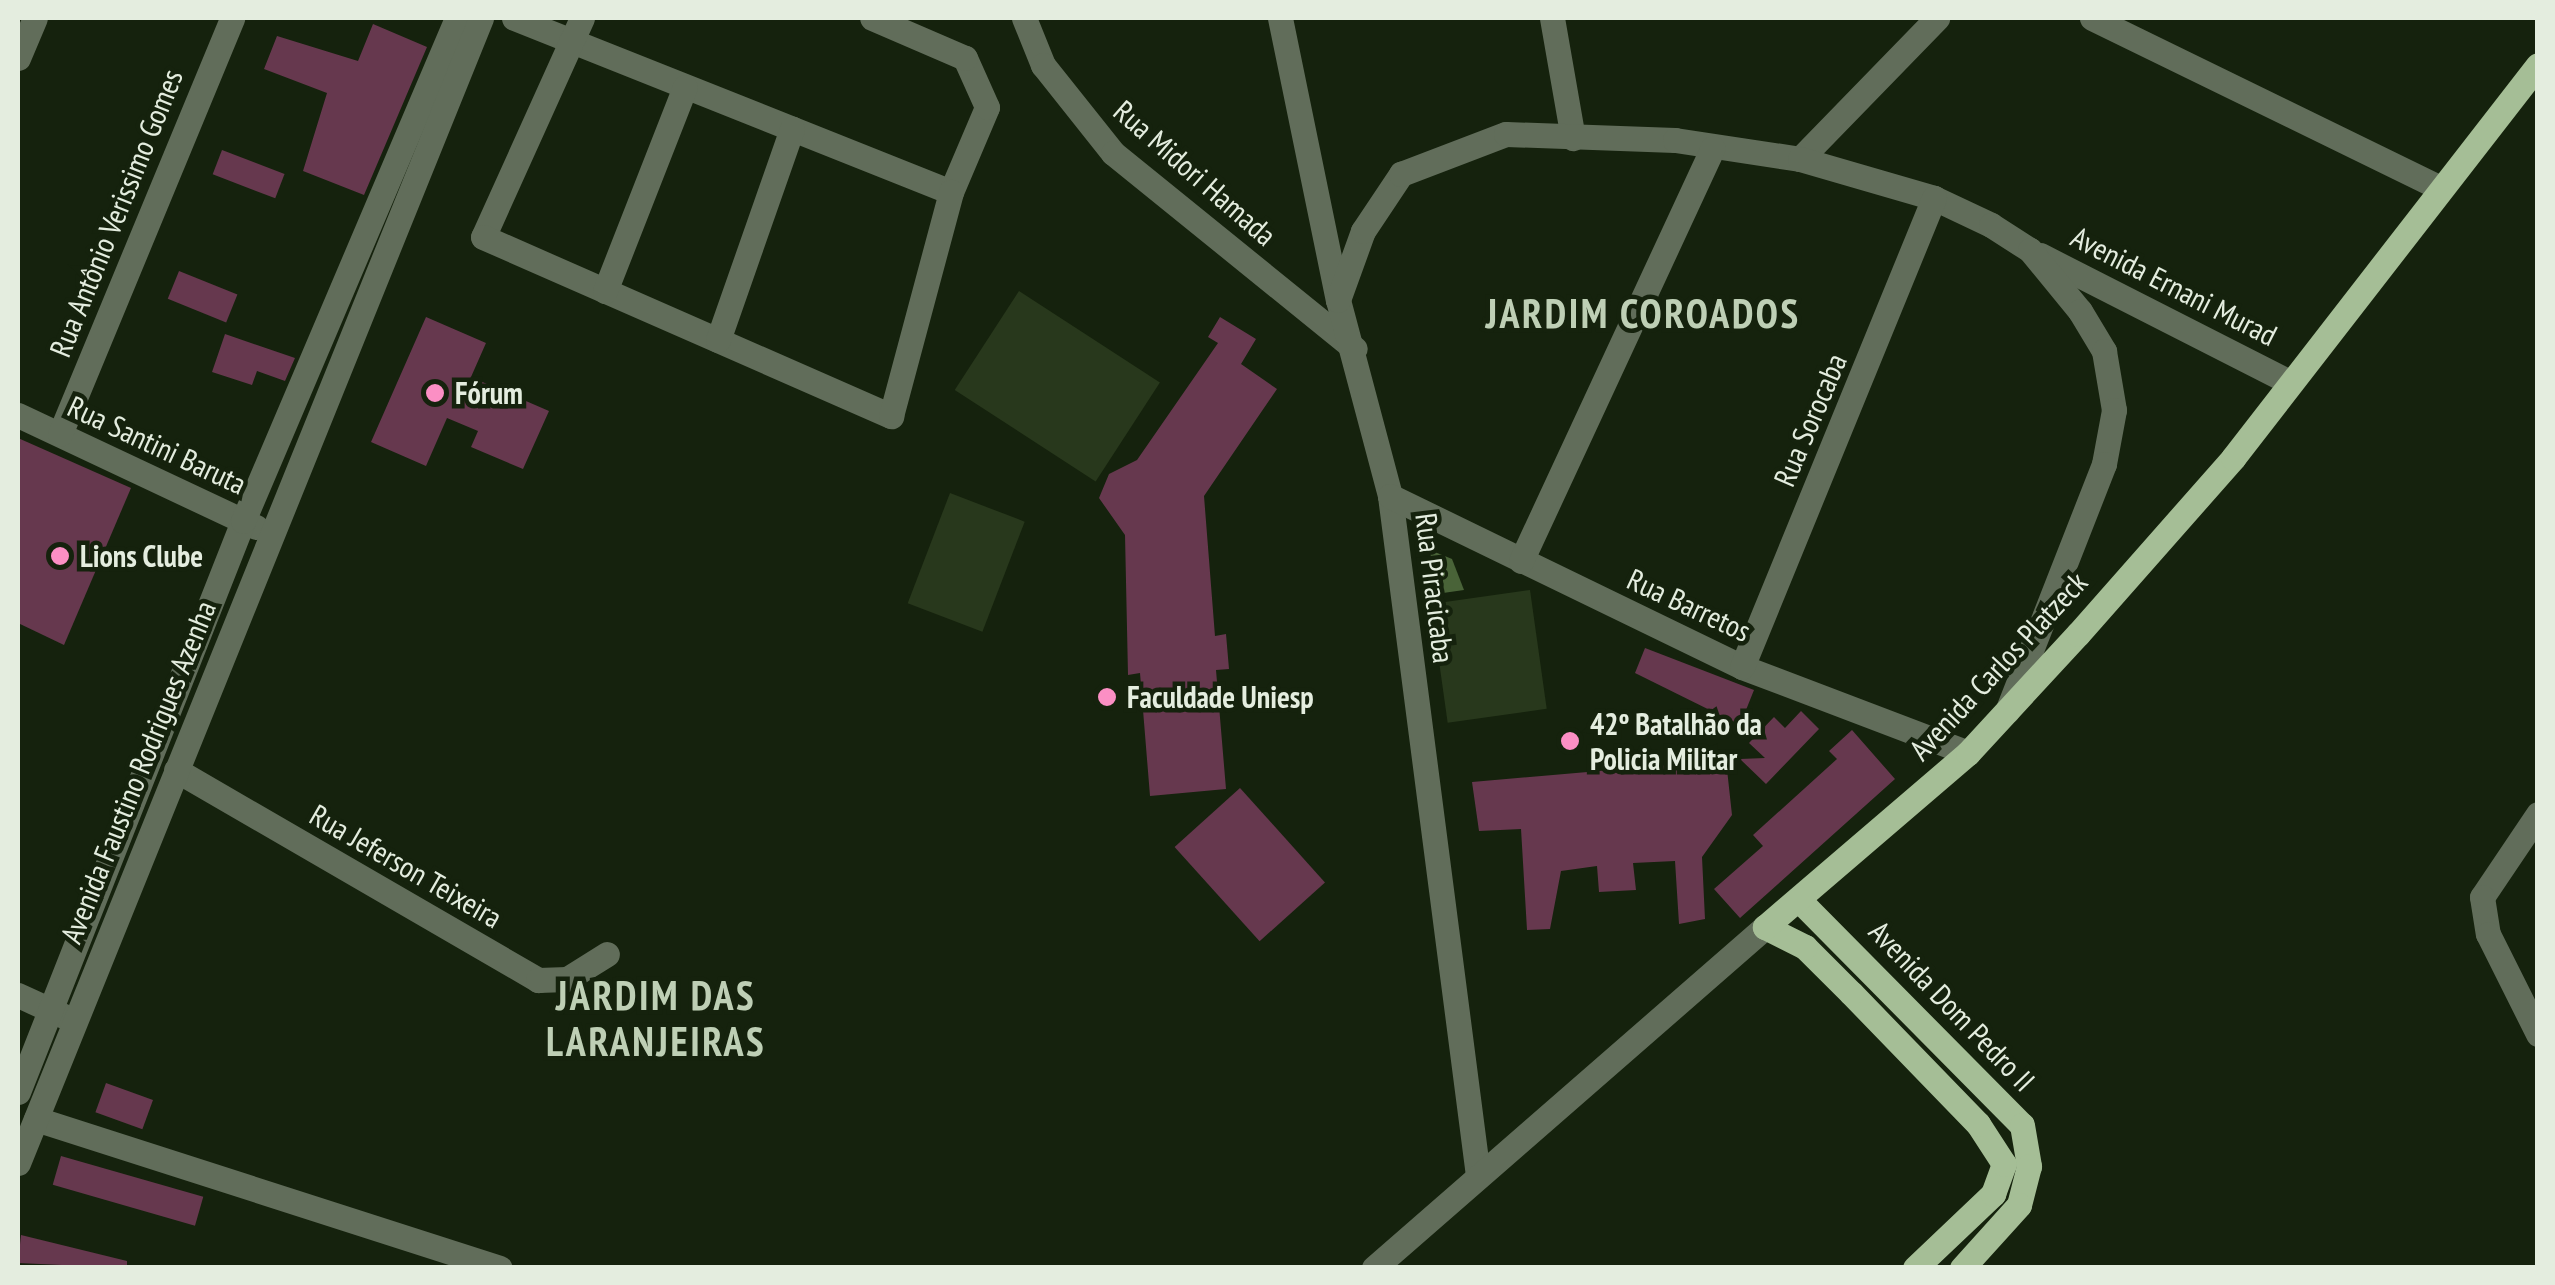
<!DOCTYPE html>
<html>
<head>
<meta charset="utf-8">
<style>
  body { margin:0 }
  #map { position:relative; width:2555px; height:1285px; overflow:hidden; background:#15220d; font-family:"PT Sans Narrow",sans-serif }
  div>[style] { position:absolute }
  .green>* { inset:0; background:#28381c; transform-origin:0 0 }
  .water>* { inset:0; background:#496338 }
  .building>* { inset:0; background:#66384e; transform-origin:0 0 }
  .minor>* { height:25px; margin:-12.5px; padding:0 12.5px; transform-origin:12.5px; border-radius:12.5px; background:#616d5a }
  .major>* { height:25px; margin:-12.5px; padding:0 12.5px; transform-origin:12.5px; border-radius:12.5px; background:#a5be96 }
  .dots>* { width:28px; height:28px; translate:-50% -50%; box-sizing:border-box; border:5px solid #15220d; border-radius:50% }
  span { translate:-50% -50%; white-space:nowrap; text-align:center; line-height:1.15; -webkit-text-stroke:9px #15220d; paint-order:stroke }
  .street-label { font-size:30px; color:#e4eddf }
  .poi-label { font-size:30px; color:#e4eddf; font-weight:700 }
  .left { translate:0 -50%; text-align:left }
  .district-label { font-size:40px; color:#becfb5; font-weight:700; letter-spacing:2.5px }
  .frame { position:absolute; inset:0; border:20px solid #e4eddf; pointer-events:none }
</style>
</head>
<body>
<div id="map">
  <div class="green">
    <div style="left:1019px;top:291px;width:168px;height:118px;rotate:33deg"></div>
    <div style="left:950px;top:493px;width:80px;height:118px;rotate:21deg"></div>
    <div style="left:1530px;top:590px;width:120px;height:100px;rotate:82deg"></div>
  </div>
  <div class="water">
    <div style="clip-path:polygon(1430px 550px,1452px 559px,1464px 590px,1436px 594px)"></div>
  </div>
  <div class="building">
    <div style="clip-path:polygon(373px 24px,427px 47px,364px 195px,303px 171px,327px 93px,264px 69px,277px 36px,358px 61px)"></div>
    <div style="left:222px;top:150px;width:67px;height:26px;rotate:21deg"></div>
    <div style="left:179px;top:271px;width:63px;height:30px;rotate:22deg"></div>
    <div style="clip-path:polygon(426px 317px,486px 343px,471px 377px,549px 411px,523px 469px,471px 447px,478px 431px,447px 418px,426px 466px,371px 442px)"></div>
    <div style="clip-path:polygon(1220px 317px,1256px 339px,1241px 364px,1277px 389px,1204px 496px,1215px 636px,1226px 634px,1229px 669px,1216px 670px,1226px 789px,1150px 796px,1140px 673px,1128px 675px,1125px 535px,1099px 498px,1109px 474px,1137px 460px,1218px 343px,1208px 337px)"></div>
    <div style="clip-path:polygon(225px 334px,295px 358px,285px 381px,257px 371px,252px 385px,212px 372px)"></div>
    <div style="clip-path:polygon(18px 438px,131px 488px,64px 645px,18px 623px)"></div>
    <div style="clip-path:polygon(1645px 648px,1754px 690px,1740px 725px,1635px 673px)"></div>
    <div style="clip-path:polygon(1801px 711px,1819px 729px,1766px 784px,1740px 759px,1765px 758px,1749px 743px,1774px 717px,1785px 728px)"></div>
    <div style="clip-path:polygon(1852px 730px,1895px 779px,1740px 918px,1714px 889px,1763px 846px,1753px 835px,1837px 759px,1829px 751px)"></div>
    <div style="clip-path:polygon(1726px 760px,1732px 815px,1702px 857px,1705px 919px,1679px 924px,1675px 861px,1633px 863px,1636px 890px,1599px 892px,1597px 866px,1561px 871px,1550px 929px,1527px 930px,1521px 829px,1479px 831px,1472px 782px)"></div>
    <div style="left:1240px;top:788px;width:127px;height:88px;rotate:48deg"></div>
    <div style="left:106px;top:1083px;width:50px;height:31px;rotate:20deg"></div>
    <div style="left:61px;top:1156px;width:148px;height:30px;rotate:16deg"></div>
    <div style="clip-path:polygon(21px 1235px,127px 1261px,127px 1268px,18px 1263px)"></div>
  </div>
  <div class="minor">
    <div style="left:514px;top:18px;width:470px;rotate:21.7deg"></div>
    <div style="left:951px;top:192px;width:92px;rotate:-67deg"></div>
    <div style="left:987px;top:107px;width:54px;rotate:-114.2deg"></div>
    <div style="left:965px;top:58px;width:101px;rotate:-156.7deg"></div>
    <div style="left:582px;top:18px;width:240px;rotate:114.3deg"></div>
    <div style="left:483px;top:237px;width:446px;rotate:23.7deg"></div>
    <div style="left:891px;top:416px;width:232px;rotate:-75deg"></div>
    <div style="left:1024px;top:18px;width:51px;rotate:68deg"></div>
    <div style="left:1043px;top:65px;width:112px;rotate:51.5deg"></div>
    <div style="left:1113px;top:153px;width:311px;rotate:39deg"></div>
    <div style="left:1280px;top:18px;width:288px;rotate:78.4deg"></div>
    <div style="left:1338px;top:300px;width:203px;rotate:75.1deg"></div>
    <div style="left:1390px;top:496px;width:685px;rotate:82.62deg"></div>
    <div style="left:1552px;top:18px;width:122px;rotate:80.1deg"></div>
    <div style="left:2092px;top:18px;width:387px;rotate:26deg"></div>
    <div style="left:18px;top:58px;width:43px;rotate:-67deg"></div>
    <div style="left:1800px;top:159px;width:197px;rotate:-45.8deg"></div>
    <div style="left:2040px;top:255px;width:280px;rotate:27deg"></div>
    <div style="left:605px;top:291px;width:219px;rotate:-68.6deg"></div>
    <div style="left:1338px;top:300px;width:73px;rotate:-70.1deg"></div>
    <div style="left:1363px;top:231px;width:69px;rotate:-56.3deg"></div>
    <div style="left:1401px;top:174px;width:112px;rotate:-20.9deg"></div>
    <div style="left:1506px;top:134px;width:169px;rotate:2deg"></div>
    <div style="left:1675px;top:140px;width:126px;rotate:8.6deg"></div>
    <div style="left:1800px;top:159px;width:140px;rotate:16.2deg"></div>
    <div style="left:1934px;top:198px;width:63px;rotate:25.3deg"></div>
    <div style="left:1991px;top:225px;width:46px;rotate:32.7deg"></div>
    <div style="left:2030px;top:250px;width:79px;rotate:50.7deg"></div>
    <div style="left:2080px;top:311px;width:47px;rotate:59deg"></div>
    <div style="left:2104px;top:351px;width:60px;rotate:80.4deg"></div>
    <div style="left:2114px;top:410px;width:55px;rotate:100.5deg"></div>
    <div style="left:2104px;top:464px;width:265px;rotate:111.4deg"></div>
    <div style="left:718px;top:340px;width:224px;rotate:-70.7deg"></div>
    <div style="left:18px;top:415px;width:263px;rotate:25.2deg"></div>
    <div style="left:60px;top:434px;width:450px;rotate:-67.5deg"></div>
    <div style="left:1390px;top:496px;width:391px;rotate:25.9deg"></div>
    <div style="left:1742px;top:667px;width:242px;rotate:20.8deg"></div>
    <div style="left:1521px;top:561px;width:455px;rotate:-65.1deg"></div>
    <div style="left:1742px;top:667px;width:507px;rotate:-67.74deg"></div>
    <div style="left:176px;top:770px;width:419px;rotate:30.1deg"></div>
    <div style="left:538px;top:980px;width:29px;rotate:-2deg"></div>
    <div style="left:567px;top:979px;width:47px;rotate:-32deg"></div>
    <div style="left:2538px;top:814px;width:100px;rotate:124deg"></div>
    <div style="left:2482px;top:897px;width:37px;rotate:81deg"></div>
    <div style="left:2488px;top:934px;width:112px;rotate:63.4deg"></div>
    <div style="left:18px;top:995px;width:53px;rotate:24.6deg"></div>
    <div style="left:18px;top:1092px;width:614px;rotate:-68.49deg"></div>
    <div style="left:243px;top:521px;width:547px;rotate:-66.95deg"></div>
    <div style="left:36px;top:1119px;width:487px;rotate:17.8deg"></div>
    <div style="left:18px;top:1163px;width:1235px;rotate:-67.98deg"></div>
    <div style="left:1374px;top:1268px;width:519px;rotate:-41.09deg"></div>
  </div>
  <div class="major">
    <div style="left:1800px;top:901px;width:315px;rotate:45.3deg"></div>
    <div style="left:2022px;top:1125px;width:42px;rotate:80.3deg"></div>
    <div style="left:2029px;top:1166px;width:40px;rotate:104.4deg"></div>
    <div style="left:2019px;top:1205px;width:85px;rotate:132.1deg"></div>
    <div style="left:1915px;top:1268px;width:108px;rotate:-43.5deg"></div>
    <div style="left:1993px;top:1194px;width:32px;rotate:-70deg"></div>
    <div style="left:2004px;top:1164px;width:48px;rotate:-123deg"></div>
    <div style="left:1978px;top:1124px;width:182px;rotate:-134.1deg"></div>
    <div style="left:1851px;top:993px;width:65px;rotate:-135deg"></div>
    <div style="left:1805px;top:947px;width:45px;rotate:-153.4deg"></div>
    <div style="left:1765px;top:927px;width:267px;rotate:-40.6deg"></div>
    <div style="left:1968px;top:753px;width:162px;rotate:-47.3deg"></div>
    <div style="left:2078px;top:634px;width:235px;rotate:-48.6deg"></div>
    <div style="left:2233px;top:458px;width:497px;rotate:-52.2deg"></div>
  </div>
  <div class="dots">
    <div style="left:435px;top:393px;background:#fb8fc4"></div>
    <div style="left:60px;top:556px;background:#fb8fc4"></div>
    <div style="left:1107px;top:697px;background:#fb8fc4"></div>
    <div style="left:1570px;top:741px;background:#fb8fc4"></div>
  </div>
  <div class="street-label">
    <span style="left:1195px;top:173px;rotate:41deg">Rua Midori Hamada</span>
    <span style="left:116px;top:213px;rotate:-68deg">Rua Antônio Verissimo Gomes</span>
    <span style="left:2174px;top:286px;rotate:27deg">Avenida Ernani Murad</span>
    <span style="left:1810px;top:420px;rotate:-67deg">Rua Sorocaba</span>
    <span style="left:157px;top:445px;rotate:25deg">Rua Santini Baruta</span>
    <span style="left:1435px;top:588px;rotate:83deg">Rua Piracicaba</span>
    <span style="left:1689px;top:605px;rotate:25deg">Rua Barretos</span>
    <span style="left:1998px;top:666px;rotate:-47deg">Avenida Carlos Platzeck</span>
    <span style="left:138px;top:772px;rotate:-68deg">Avenida Faustino Rodrigues Azenha</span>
    <span style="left:406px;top:866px;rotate:30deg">Rua Jeferson Teixeira</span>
    <span style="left:1952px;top:1006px;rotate:46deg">Avenida Dom Pedro II</span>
  </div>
  <div class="poi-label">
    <span class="left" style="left:455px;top:393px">Fórum</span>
    <span class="left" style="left:80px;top:556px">Lions Clube</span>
    <span class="left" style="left:1127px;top:697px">Faculdade Uniesp</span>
    <span class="left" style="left:1590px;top:741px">42º Batalhão da<br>Policia Militar</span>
  </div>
  <div class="district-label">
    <span style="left:1643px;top:313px">JARDIM COROADOS</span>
    <span style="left:656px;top:1018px">JARDIM DAS<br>LARANJEIRAS</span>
  </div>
  <div class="frame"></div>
</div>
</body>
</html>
